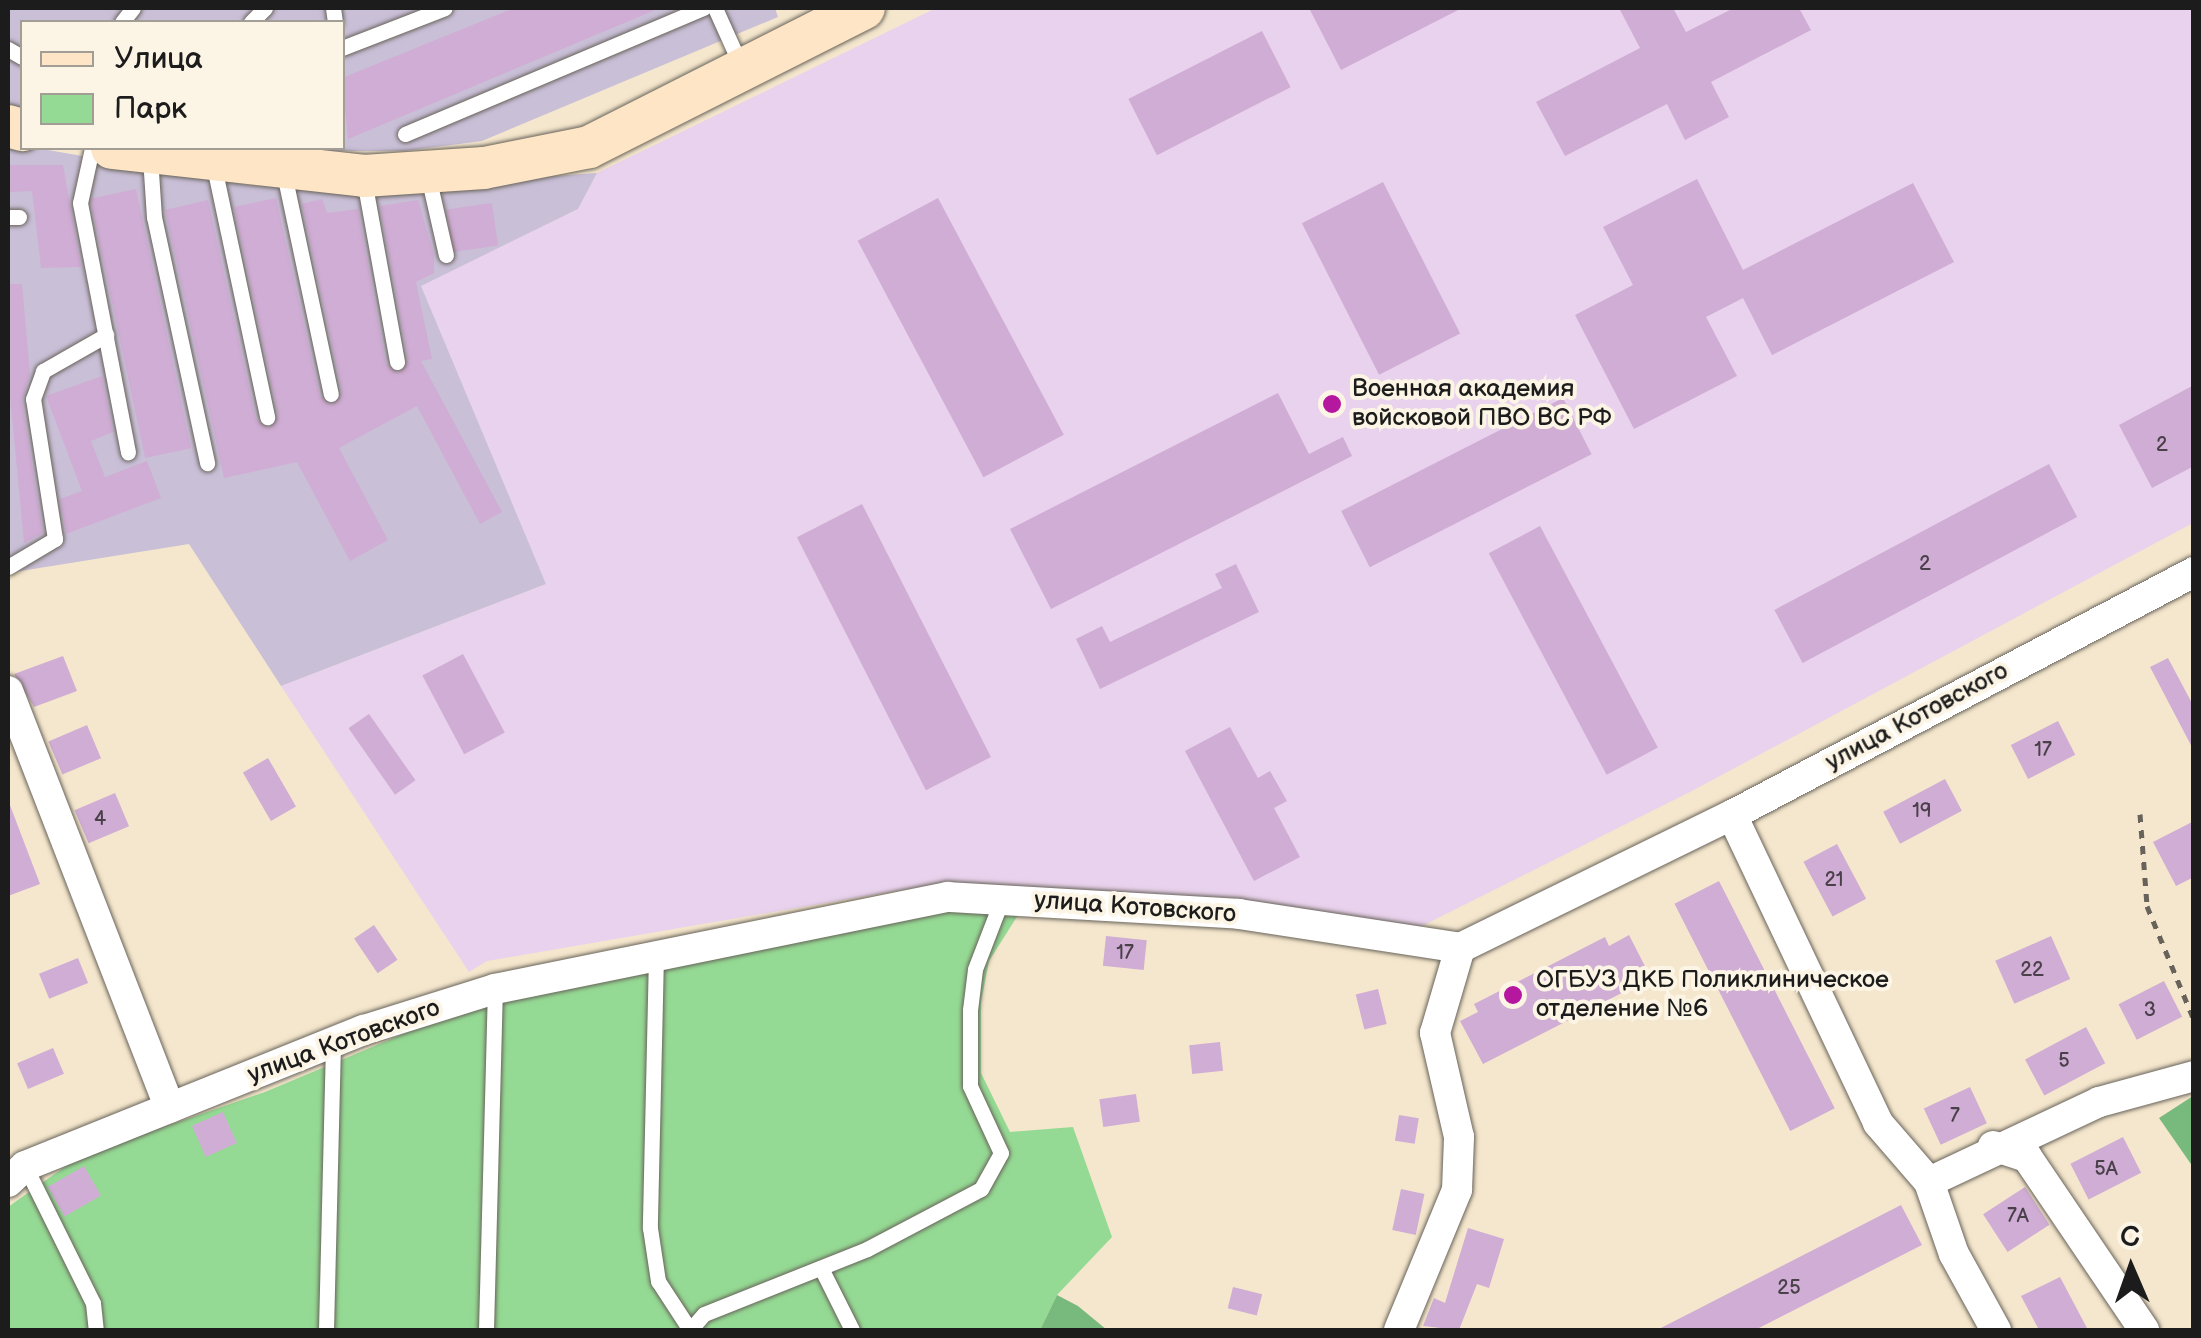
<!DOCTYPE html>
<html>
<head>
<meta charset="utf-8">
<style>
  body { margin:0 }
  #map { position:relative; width:2201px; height:1338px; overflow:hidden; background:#f5e7cd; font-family:"Balsamiq Sans",sans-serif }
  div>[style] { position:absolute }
  .built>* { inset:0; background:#e9d2ed }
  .industrial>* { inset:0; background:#c9bfd7 }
  .green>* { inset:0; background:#95da94 }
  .forest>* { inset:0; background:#78ba7e }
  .building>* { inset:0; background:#d0add4; transform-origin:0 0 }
  .path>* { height:5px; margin-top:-2.5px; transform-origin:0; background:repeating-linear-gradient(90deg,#68635a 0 8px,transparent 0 16px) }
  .roads { filter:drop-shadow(0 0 2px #68635a) drop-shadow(0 0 2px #68635a) }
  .lane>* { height:15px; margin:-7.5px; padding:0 7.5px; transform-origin:7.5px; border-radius:7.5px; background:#fff }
  .street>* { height:30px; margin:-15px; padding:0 15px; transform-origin:15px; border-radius:15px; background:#fff }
  .secondary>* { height:42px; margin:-21px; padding:0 21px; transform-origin:21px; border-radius:21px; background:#fde5c5 }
  .dots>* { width:28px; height:28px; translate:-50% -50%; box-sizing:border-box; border:5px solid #fcf5e5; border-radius:50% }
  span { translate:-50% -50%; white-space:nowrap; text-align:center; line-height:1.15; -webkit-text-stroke:8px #fcf5e5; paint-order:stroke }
  .number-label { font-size:20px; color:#49404a }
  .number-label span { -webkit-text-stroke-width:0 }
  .poi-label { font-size:25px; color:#1c1c1c }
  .left { translate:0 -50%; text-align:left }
  .street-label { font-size:25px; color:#1c1c1c }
  .frame { position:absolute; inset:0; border:10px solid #1c1c1c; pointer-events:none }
  .legend { position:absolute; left:20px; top:20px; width:325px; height:130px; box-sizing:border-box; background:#fcf5e5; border:2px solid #a29e95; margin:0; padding:12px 18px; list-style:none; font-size:30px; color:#1c1c1c }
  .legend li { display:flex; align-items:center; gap:20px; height:50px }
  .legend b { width:50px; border:2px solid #a29e95 }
  .north { position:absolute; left:2081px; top:1218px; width:100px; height:100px; -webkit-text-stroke:8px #fcf5e5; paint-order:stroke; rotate:358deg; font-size:28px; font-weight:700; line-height:40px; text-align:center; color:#1c1c1c }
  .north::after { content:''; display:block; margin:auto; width:35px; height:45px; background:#1c1c1c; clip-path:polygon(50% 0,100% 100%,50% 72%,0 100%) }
</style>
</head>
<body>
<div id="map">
  <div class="built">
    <div style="clip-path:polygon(936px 8px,2193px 8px,2193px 523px,1690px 792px,1414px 930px,937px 884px,487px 961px,469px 972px,281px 686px,546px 584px,420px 286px,578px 209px,597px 173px)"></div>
  </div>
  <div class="industrial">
    <div style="clip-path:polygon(8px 8px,775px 8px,778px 17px,482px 141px,405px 151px,280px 151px,253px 148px,342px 148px,342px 22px,22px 22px,22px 115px,8px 111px)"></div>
    <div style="clip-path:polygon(8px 143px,248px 185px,344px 191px,597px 173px,578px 209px,421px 286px,546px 584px,281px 686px,189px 544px,8px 573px)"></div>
  </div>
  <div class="green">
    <div style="clip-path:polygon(950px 906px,1018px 915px,989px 961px,981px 1002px,981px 1073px,1010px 1132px,1073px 1127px,1112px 1237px,1057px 1295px,1040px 1330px,8px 1330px,8px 1207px,80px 1156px,265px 1092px,408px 1032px,554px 986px)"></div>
  </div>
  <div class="forest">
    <div style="clip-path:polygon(2193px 1096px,2193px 1167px,2159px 1118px)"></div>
    <div style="clip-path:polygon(1057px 1295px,1078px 1306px,1107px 1330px,1040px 1330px)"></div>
  </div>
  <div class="building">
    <div style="clip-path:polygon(514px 8px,660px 8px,348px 139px,342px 78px)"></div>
    <div style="clip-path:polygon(1309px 8px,1462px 8px,1341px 70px)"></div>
    <div style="clip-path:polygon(1619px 8px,1673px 8px,1686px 32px,1734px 8px,1799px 8px,1811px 30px,1711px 82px,1729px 117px,1685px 140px,1667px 104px,1565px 156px,1536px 102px,1640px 48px)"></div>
    <div style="left:1262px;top:31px;width:63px;height:150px;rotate:63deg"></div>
    <div style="clip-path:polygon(8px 165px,63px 165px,81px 267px,41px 268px,32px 191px,8px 192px)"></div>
    <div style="clip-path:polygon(1697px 179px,1743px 270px,1913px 183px,1954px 262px,1772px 355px,1743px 298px,1706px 317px,1737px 376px,1634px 429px,1575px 315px,1633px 285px,1603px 227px)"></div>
    <div style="left:1383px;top:182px;width:170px;height:91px;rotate:63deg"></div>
    <div style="left:136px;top:189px;width:265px;height:47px;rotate:78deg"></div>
    <div style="clip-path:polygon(276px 198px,320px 396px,332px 405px,342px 392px,302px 204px,322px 199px,327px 213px,358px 209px,386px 364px,398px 373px,408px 360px,380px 206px,418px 200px,434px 255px,434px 273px,416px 282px,432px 359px,421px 361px,502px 512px,480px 524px,417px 406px,339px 448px,388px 540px,350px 561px,297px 462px,224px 478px,165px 210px,208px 200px,256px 419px,268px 428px,278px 415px,234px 207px)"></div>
    <div style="left:938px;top:198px;width:268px;height:91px;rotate:62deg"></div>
    <div style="left:492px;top:203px;width:43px;height:46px;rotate:82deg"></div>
    <div style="clip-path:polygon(8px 284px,22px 284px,30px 374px,22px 401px,43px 533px,24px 543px,8px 374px)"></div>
    <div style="clip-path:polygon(102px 376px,113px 432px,91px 441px,105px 477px,147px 461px,161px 498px,66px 534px,60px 499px,82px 491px,46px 396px)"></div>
    <div style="clip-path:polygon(2194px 385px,2194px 466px,2152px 488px,2119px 425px)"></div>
    <div style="clip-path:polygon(1278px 393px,1309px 454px,1343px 437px,1352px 456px,1051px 609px,1010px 529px)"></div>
    <div style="left:1563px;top:398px;width:63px;height:249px;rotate:63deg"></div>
    <div style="left:2049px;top:464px;width:60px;height:311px;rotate:62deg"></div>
    <div style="left:862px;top:504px;width:284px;height:73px;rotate:63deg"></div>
    <div style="left:1540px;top:526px;width:251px;height:58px;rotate:62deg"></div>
    <div style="clip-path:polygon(1236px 564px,1259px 612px,1100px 689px,1076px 639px,1102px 626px,1110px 642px,1222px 588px,1215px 574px)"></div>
    <div style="left:463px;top:654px;width:89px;height:46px;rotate:62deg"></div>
    <div style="clip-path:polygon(63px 656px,77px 691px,34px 707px,14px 674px)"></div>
    <div style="clip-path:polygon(2168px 658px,2194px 707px,2194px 751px,2150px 667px)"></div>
    <div style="left:369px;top:714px;width:81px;height:25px;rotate:55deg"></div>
    <div style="left:2058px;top:721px;width:38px;height:53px;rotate:63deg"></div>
    <div style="left:87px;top:725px;width:36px;height:42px;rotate:67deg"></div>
    <div style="clip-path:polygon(1230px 727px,1258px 778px,1270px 771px,1287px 801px,1274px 808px,1300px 857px,1254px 881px,1185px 751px)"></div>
    <div style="left:268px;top:758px;width:56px;height:29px;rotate:60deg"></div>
    <div style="left:1945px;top:779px;width:36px;height:70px;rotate:62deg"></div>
    <div style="left:115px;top:793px;width:36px;height:44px;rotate:67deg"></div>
    <div style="clip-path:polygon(8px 800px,40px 884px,8px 896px)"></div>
    <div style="clip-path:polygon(2194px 821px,2194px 877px,2176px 886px,2153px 842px)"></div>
    <div style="left:1837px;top:844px;width:62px;height:38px;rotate:62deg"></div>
    <div style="left:1719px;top:881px;width:255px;height:50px;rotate:63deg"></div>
    <div style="left:374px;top:925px;width:42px;height:24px;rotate:56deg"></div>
    <div style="clip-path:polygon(1629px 935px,1651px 978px,1483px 1064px,1460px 1021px,1478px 1012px,1474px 1004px,1605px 937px,1609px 946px)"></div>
    <div style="left:1106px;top:936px;width:41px;height:30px;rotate:6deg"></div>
    <div style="left:2051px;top:936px;width:47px;height:61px;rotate:66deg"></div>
    <div style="left:78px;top:958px;width:27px;height:42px;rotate:68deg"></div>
    <div style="left:2164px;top:981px;width:40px;height:51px;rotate:63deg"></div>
    <div style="left:1378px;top:989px;width:36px;height:23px;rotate:76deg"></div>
    <div style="left:2086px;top:1027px;width:41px;height:69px;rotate:62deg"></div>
    <div style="left:1220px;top:1042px;width:29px;height:31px;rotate:84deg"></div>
    <div style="left:53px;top:1048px;width:28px;height:39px;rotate:67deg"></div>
    <div style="left:1970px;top:1087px;width:40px;height:51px;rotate:65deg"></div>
    <div style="left:1136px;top:1094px;width:28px;height:37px;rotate:82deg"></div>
    <div style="left:223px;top:1112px;width:34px;height:34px;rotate:66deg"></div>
    <div style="left:1399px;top:1115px;width:20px;height:26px;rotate:9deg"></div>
    <div style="left:2123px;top:1137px;width:40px;height:59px;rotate:63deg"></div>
    <div style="left:84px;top:1166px;width:34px;height:42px;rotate:60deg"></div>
    <div style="left:2025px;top:1187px;width:45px;height:50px;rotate:57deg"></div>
    <div style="left:1401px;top:1189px;width:24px;height:42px;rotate:12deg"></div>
    <div style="clip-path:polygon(1901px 1205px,1922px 1245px,1755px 1330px,1657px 1330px)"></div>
    <div style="clip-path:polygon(1468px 1228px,1504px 1239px,1489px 1288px,1477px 1284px,1459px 1330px,1423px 1326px,1434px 1298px,1445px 1303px)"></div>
    <div style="clip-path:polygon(2060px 1277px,2088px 1330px,2039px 1330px,2021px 1296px)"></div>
    <div style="left:1233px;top:1287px;width:30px;height:22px;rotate:14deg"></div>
  </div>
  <div class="path">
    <div style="left:2140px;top:814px;width:92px;rotate:85.6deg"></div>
    <div style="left:2147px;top:906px;width:123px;rotate:67.6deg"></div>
  </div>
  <div class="roads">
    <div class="lane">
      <div style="left:333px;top:8px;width:14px;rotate:82deg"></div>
      <div style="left:715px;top:8px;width:66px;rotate:65.8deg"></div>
      <div style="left:122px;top:22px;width:18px;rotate:-52deg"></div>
      <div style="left:251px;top:22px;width:20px;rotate:-45deg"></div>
      <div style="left:342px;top:48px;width:110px;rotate:-21.2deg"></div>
      <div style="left:8px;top:49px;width:16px;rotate:30deg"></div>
      <div style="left:405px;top:134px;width:324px;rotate:-22.9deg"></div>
      <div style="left:92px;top:148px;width:56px;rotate:102.3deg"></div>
      <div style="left:80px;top:203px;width:254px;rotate:79.1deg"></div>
      <div style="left:150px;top:157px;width:60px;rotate:86.2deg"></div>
      <div style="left:154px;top:217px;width:252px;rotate:77.8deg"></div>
      <div style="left:213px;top:162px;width:261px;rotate:78deg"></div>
      <div style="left:283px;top:169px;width:230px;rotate:78deg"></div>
      <div style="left:428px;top:176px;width:81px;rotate:77.2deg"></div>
      <div style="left:364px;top:180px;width:185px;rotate:79.7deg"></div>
      <div style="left:8px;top:217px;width:11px"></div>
      <div style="left:8px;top:567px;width:55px;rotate:-30.8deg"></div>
      <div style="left:55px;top:539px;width:142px;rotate:-98.9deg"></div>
      <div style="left:33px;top:399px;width:30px;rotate:-70deg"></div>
      <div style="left:43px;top:371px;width:73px;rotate:-29.7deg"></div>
      <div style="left:656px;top:955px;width:273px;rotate:91.3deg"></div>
      <div style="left:650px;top:1228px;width:54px;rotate:81.4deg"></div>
      <div style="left:658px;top:1281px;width:59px;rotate:56.9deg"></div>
      <div style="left:25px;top:1166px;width:153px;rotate:63.6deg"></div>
      <div style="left:93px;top:1303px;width:27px;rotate:84deg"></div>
      <div style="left:821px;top:1268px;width:69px;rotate:63.4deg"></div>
      <div style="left:326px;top:1330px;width:288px;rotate:-88.6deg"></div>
      <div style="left:486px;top:1330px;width:341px;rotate:-88.5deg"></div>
      <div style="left:690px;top:1330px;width:21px;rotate:-49deg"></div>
      <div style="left:704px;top:1314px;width:175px;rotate:-21.7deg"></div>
      <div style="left:867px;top:1249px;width:129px;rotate:-27.8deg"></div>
      <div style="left:981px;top:1189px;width:41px;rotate:-60.9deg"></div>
      <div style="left:1001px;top:1153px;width:74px;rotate:-114.8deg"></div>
      <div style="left:970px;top:1086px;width:76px;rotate:-90deg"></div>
      <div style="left:970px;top:1010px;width:41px;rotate:-83deg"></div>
      <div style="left:975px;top:969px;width:75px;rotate:-68.9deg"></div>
    </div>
    <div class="street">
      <div style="left:8px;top:691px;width:447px;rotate:68.8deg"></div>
      <div style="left:1732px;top:815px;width:341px;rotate:64.6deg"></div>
      <div style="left:1878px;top:1123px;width:78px;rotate:49.2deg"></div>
      <div style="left:1929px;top:1182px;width:76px;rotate:70.9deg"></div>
      <div style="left:1954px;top:1254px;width:87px;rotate:61.1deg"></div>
      <div style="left:1993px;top:1146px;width:36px;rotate:18deg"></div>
      <div style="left:2027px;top:1157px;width:209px;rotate:55.9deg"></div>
      <div style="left:8px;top:1182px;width:23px;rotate:-43deg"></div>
      <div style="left:25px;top:1166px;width:365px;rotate:-21.9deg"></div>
      <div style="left:364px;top:1030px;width:137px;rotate:-17.4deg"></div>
      <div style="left:495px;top:989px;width:462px;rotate:-11.5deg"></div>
      <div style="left:948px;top:897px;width:291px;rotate:3.3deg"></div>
      <div style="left:1239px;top:914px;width:224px;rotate:8.7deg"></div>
      <div style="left:1460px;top:948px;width:303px;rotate:-26.1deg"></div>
      <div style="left:1732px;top:815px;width:522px;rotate:-27.74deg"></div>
      <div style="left:1929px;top:1182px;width:188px;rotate:-25.2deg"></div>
      <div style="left:2099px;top:1102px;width:98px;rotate:-15.3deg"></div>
      <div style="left:1399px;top:1330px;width:152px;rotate:-67.5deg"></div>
      <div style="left:1457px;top:1190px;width:53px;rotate:-87.8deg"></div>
      <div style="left:1459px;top:1137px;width:107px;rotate:-103deg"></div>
      <div style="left:1435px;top:1033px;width:89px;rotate:-73.6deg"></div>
    </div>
    <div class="secondary">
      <div style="left:8px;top:126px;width:15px;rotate:16deg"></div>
      <div style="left:112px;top:148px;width:254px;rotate:6.3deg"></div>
      <div style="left:364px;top:176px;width:120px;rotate:-3.8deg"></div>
      <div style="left:484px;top:168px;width:107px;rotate:-11.3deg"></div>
      <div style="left:589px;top:147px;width:308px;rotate:-26.8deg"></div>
    </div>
  </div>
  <div class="dots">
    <div style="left:1332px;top:404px;background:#b5179e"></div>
    <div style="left:1513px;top:995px;background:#b5179e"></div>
  </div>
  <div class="number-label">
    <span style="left:2162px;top:445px">2</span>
    <span style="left:1925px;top:564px">2</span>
    <span style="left:2043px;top:750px">17</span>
    <span style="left:1922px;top:811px">19</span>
    <span style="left:100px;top:819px">4</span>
    <span style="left:1834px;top:880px">21</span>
    <span style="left:1125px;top:953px">17</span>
    <span style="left:2032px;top:970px">22</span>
    <span style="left:2150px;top:1010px">3</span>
    <span style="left:2064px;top:1061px">5</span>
    <span style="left:1955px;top:1116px">7</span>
    <span style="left:2106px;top:1169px">5А</span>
    <span style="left:2018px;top:1216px">7А</span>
    <span style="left:1789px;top:1288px">25</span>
  </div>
  <div class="poi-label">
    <span class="left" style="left:1352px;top:404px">Военная академия<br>войсковой ПВО ВС РФ</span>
    <span class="left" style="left:1536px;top:995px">ОГБУЗ ДКБ Поликлиническое<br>отделение №6</span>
  </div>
  <div class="street-label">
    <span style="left:1917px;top:717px;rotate:-28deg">улица Котовского</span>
    <span style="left:1135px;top:908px;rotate:4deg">улица Котовского</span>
    <span style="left:344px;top:1042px;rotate:-20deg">улица Котовского</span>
  </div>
  <div class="frame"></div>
  <ul class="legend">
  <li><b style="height:12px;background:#fde5c5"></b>Улица</li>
  <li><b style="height:28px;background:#95da94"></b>Парк</li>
  </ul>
  <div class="north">С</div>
</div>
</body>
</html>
